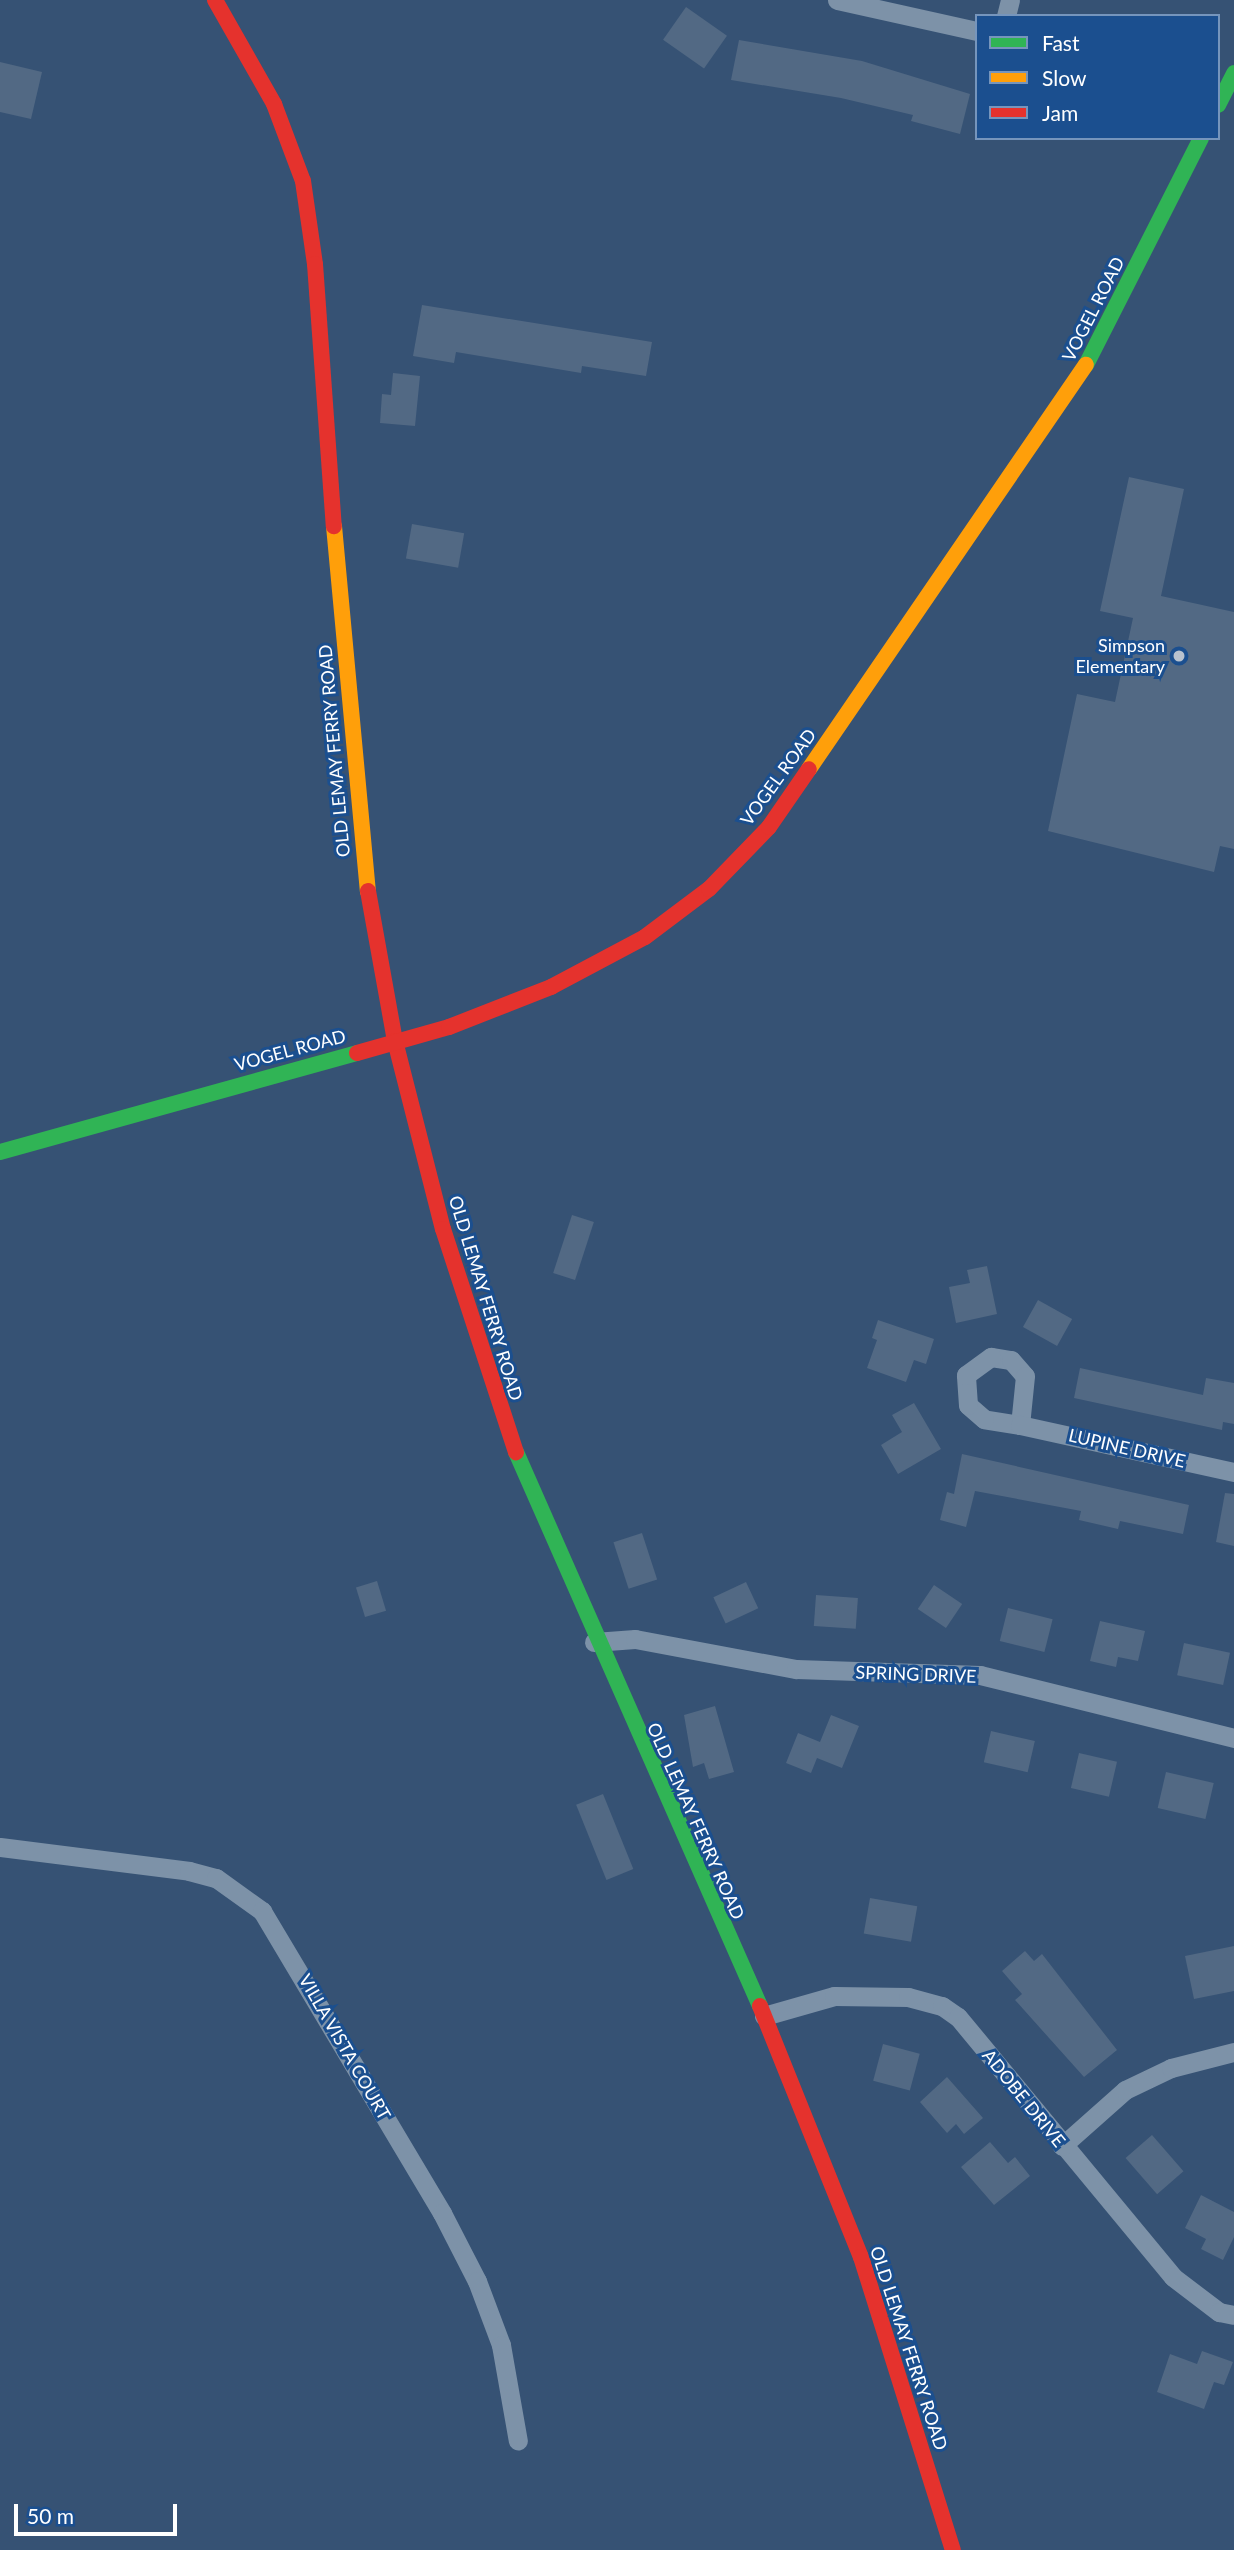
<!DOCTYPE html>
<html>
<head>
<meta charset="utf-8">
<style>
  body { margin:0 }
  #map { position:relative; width:1234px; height:2550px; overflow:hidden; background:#365274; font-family:Lato,sans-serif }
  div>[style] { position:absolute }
  .building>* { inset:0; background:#526984; transform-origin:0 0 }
  .street>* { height:19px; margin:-9.5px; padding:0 9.5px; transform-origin:9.5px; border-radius:9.5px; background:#7d92a8 }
  .fast>* { height:16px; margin:-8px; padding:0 8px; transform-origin:8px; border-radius:8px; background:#30b455 }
  .slow>* { height:16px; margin:-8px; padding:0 8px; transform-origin:8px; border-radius:8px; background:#ff9f0a }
  .jam>* { height:16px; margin:-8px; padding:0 8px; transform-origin:8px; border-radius:8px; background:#e5322d }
  .dots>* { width:19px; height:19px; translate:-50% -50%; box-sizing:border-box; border:4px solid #1b4f8f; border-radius:50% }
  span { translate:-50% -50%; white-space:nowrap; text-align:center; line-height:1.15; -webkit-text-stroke:6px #1b4f8f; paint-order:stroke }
  .street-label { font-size:18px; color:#fff }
  .poi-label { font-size:18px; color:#fff }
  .right { translate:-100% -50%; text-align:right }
  .legend { position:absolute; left:975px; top:14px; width:245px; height:126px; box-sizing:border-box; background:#1b4f8f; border:2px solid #7695bc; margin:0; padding:9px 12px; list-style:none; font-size:21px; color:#fff }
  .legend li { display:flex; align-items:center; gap:14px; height:35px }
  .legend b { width:35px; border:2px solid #7695bc }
  .scale { position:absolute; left:14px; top:2504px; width:163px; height:32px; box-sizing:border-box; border:4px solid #fff; border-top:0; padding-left:9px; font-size:21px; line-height:24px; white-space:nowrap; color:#fff; -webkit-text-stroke:5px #1b4f8f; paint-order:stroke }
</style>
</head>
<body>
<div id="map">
  <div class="building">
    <div style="left:686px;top:7px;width:50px;height:40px;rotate:35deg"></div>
    <div style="clip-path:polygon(739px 40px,862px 61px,970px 94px,960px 134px,911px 121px,913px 115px,841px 98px,731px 80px)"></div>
    <div style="clip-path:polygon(0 62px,42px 72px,31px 119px,0 112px)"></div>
    <div style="clip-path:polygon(422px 305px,652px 342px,646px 376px,582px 366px,581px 373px,456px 352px,454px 363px,413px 356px)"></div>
    <div style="clip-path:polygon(393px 373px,420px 376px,415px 426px,380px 423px,382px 394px,391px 395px)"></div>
    <div style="clip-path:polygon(1129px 477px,1184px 489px,1161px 596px,1234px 612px,1234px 849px,1220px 846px,1214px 872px,1048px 831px,1077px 694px,1115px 702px,1133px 618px,1100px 611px)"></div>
    <div style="left:412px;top:524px;width:53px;height:35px;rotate:10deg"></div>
    <div style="left:572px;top:1215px;width:23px;height:61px;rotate:18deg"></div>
    <div style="clip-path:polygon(987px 1266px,997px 1314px,956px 1323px,949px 1287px,970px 1283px,967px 1270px)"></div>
    <div style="left:1038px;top:1300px;width:39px;height:31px;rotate:29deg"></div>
    <div style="clip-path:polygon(878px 1320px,934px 1339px,926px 1364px,914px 1360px,906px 1382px,867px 1368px,877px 1340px,872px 1338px)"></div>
    <div style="clip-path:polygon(1080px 1368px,1203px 1395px,1206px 1378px,1234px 1383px,1234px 1424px,1223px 1422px,1222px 1430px,1074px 1398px)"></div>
    <div style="clip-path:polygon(914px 1403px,941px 1449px,898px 1474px,881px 1445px,902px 1432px,892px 1415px)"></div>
    <div style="clip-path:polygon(962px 1454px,1189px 1505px,1183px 1534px,1120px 1521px,1118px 1529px,1079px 1520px,1081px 1511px,975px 1491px,966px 1527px,940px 1520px,947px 1492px,954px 1494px)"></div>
    <div style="clip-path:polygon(1225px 1493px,1234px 1494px,1234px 1546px,1216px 1542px)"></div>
    <div style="left:642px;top:1533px;width:49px;height:30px;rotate:72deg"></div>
    <div style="left:377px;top:1581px;width:31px;height:22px;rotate:73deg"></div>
    <div style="left:746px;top:1582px;width:29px;height:36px;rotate:65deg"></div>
    <div style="left:934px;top:1585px;width:34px;height:29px;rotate:34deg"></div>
    <div style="left:816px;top:1595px;width:42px;height:31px;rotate:4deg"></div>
    <div style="left:1008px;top:1608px;width:46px;height:34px;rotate:14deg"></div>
    <div style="clip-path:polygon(1100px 1621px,1145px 1631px,1138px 1661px,1118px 1657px,1116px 1667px,1090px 1661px)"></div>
    <div style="left:1184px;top:1643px;width:47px;height:33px;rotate:12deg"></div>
    <div style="clip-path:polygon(715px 1706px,734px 1772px,709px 1779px,704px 1763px,693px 1767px,684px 1715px)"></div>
    <div style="clip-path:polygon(831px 1715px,859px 1726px,842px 1768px,817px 1758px,811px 1773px,786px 1763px,798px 1733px,820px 1742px)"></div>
    <div style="left:991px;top:1731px;width:45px;height:32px;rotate:13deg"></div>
    <div style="left:1079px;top:1753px;width:39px;height:36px;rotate:13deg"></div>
    <div style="left:1166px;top:1772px;width:49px;height:37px;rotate:13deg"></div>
    <div style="left:603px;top:1794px;width:81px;height:29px;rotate:68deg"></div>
    <div style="left:870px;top:1898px;width:48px;height:36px;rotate:10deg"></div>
    <div style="clip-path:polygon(1234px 1946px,1234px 1991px,1194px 1999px,1185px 1956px)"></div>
    <div style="clip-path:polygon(1025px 1951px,1034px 1961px,1042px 1954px,1117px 2050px,1084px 2077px,1015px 2000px,1022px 1994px,1002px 1971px)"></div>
    <div style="left:883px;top:2044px;width:38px;height:38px;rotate:15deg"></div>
    <div style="clip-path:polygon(947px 2077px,983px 2118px,964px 2134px,956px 2124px,947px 2133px,920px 2102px)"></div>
    <div style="left:1152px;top:2135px;width:48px;height:35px;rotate:49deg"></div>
    <div style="clip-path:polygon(990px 2142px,1008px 2163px,1015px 2157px,1030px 2176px,994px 2205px,961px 2167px)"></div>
    <div style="clip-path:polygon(1201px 2195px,1234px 2212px,1234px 2237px,1223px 2260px,1201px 2249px,1206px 2239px,1185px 2228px)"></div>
    <div style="clip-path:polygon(1202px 2351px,1233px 2362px,1224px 2385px,1214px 2382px,1204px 2409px,1157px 2392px,1170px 2354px,1197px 2364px)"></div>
  </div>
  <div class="street">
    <div style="left:837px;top:0;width:143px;rotate:12.5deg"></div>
    <div style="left:1006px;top:16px;width:16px;rotate:-76deg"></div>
    <div style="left:991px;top:1357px;width:20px;rotate:9deg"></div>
    <div style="left:1011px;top:1360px;width:21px;rotate:49deg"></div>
    <div style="left:1025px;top:1376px;width:49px;rotate:95.8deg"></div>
    <div style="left:1020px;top:1425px;width:36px;rotate:-171deg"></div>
    <div style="left:984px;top:1419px;width:21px;rotate:-139deg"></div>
    <div style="left:968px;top:1405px;width:30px;rotate:-94deg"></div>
    <div style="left:966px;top:1375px;width:31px;rotate:-36deg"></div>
    <div style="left:1020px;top:1425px;width:219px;rotate:12.4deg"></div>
    <div style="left:594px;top:1642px;width:41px;rotate:-4.2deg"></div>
    <div style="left:635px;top:1639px;width:164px;rotate:10.6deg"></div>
    <div style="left:796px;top:1669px;width:184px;rotate:1.9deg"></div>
    <div style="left:980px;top:1675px;width:262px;rotate:13.9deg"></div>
    <div style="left:0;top:1847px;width:191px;rotate:7.2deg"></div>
    <div style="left:189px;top:1871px;width:28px;rotate:15deg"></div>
    <div style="left:216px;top:1878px;width:57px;rotate:35.7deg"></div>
    <div style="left:262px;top:1911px;width:352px;rotate:59.2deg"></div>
    <div style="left:442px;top:2213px;width:76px;rotate:62.8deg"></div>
    <div style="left:477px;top:2281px;width:68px;rotate:69.4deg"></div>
    <div style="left:501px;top:2345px;width:97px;rotate:80deg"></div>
    <div style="left:764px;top:2016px;width:73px;rotate:-15.9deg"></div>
    <div style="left:834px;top:1996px;width:74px;rotate:0.8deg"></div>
    <div style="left:908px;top:1997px;width:35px;rotate:15deg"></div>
    <div style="left:942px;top:2006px;width:19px;rotate:35deg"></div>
    <div style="left:958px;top:2017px;width:337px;rotate:50.4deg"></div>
    <div style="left:1173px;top:2277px;width:58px;rotate:37.3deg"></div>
    <div style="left:1219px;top:2312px;width:15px;rotate:11deg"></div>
    <div style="left:1062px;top:2146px;width:84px;rotate:-41.6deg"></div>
    <div style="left:1125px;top:2090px;width:51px;rotate:-25.6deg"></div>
    <div style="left:1171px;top:2068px;width:65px;rotate:-14.3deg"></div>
  </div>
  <div class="fast">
    <div style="left:1218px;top:105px;width:36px;rotate:-63deg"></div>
    <div style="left:1086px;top:365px;width:254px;rotate:-63.1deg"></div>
    <div style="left:0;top:1152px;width:370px;rotate:-15.5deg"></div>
    <div style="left:516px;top:1452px;width:605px;rotate:66.23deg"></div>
  </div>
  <div class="slow">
    <div style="left:334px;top:526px;width:367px;rotate:84.7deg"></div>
    <div style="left:809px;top:769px;width:490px;rotate:-55.6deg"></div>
  </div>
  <div class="jam">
    <div style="left:215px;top:0;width:120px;rotate:60.4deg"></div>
    <div style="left:274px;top:104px;width:82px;rotate:69.4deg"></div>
    <div style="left:303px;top:181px;width:84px;rotate:81.8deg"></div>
    <div style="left:315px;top:264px;width:263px;rotate:85.9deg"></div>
    <div style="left:368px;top:891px;width:152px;rotate:79.8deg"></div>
    <div style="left:395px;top:1041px;width:194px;rotate:75.7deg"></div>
    <div style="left:443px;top:1229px;width:235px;rotate:71.9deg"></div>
    <div style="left:357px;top:1053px;width:96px;rotate:-15.8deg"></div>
    <div style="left:449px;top:1027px;width:110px;rotate:-21.4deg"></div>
    <div style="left:551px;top:987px;width:106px;rotate:-28deg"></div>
    <div style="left:645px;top:937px;width:80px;rotate:-36.9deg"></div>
    <div style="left:709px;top:889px;width:86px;rotate:-45.9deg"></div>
    <div style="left:769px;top:827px;width:70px;rotate:-55.4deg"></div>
    <div style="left:760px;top:2006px;width:271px;rotate:68.1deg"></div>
    <div style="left:861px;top:2257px;width:307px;rotate:72.6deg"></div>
  </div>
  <div class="dots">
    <div style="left:1179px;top:656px;background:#b9c2ce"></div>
  </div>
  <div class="street-label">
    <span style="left:1093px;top:309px;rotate:-63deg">VOGEL ROAD</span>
    <span style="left:334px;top:751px;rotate:-95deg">OLD LEMAY FERRY ROAD</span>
    <span style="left:778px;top:777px;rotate:-54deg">VOGEL ROAD</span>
    <span style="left:290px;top:1050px;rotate:-15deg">VOGEL ROAD</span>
    <span style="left:486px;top:1298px;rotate:73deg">OLD LEMAY FERRY ROAD</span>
    <span style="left:1127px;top:1448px;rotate:13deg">LUPINE DRIVE</span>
    <span style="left:916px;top:1674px;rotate:2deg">SPRING DRIVE</span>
    <span style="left:696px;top:1821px;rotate:66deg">OLD LEMAY FERRY ROAD</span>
    <span style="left:345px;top:2047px;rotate:60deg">VILLA VISTA COURT</span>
    <span style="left:1024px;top:2098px;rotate:51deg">ADOBE DRIVE</span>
    <span style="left:909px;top:2348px;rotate:72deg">OLD LEMAY FERRY ROAD</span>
  </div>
  <div class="poi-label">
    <span class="right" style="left:1165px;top:656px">Simpson<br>Elementary</span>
  </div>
  <ul class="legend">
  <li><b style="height:9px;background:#30b455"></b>Fast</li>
  <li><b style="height:9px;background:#ff9f0a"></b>Slow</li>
  <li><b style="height:9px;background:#e5322d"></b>Jam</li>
  </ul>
  <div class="scale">50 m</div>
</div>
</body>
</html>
